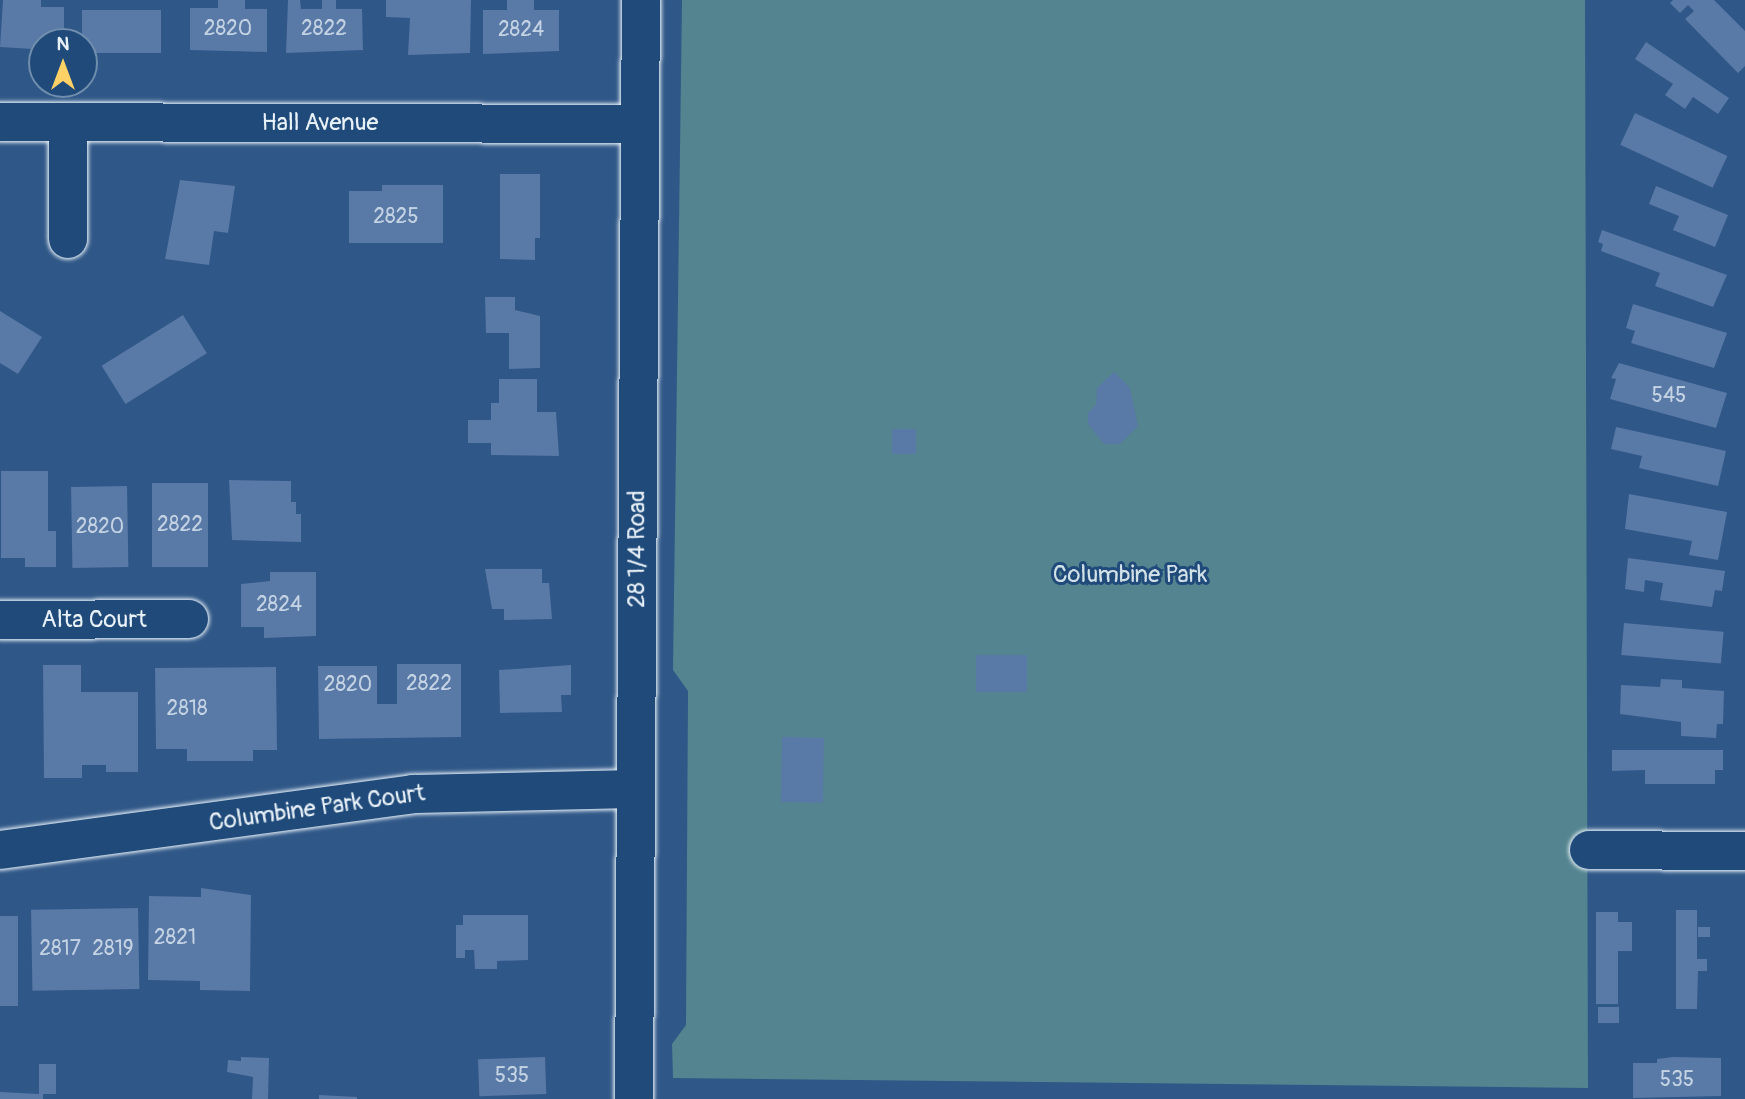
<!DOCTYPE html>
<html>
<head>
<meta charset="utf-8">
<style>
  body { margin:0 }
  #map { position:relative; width:1745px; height:1099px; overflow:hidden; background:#2f5787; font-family:Pangolin,sans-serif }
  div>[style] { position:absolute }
  .green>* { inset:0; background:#53848f }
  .building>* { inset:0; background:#5979a7; transform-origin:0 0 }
  .roads { filter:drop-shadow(0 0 2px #e8f1f8) drop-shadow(0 0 2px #e8f1f8) }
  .minor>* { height:38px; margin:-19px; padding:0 19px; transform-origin:19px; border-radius:19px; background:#1f4a7a }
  span { translate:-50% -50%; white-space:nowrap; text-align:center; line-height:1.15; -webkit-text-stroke:6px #1f4a7a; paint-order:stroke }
  .number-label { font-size:21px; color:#c4d3e4 }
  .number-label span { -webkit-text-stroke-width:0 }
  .street-label { font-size:24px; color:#e8f1f8 }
  .park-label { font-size:24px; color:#d2e1e8 }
  .north { position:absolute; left:28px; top:28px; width:70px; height:70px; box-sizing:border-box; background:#1f4a7a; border:2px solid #6f8dac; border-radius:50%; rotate:0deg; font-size:19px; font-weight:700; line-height:28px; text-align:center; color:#e8f1f8 }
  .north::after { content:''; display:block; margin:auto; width:24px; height:32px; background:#ffd166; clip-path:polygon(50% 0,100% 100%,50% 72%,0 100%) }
</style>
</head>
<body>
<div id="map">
  <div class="green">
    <div style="clip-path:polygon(682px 0,1585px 0,1588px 1088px,673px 1078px,672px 1044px,686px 1025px,688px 691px,673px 670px)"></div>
  </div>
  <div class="building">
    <div style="clip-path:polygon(3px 0,41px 0,41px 7px,64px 7px,64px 42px,42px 42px,42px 47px,32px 49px,0 47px)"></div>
    <div style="clip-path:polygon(218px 0,245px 0,245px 9px,267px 9px,267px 52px,190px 50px,190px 8px,218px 8px)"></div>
    <div style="clip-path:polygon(288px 0,300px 0,301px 9px,322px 9px,322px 0,336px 0,336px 9px,362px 9px,363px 50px,286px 53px)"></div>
    <div style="clip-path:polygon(386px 0,471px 0,470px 53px,408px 55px,410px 18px,386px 17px)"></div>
    <div style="clip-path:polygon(507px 0,534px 0,534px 10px,559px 10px,559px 51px,483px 54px,483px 10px,507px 10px)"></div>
    <div style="clip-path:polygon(1673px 0,1714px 0,1745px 31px,1745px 66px,1738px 73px,1685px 19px,1694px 11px,1688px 5px,1680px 13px,1670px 3px)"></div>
    <div style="left:82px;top:10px;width:79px;height:43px"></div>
    <div style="clip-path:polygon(1646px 42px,1729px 98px,1718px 114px,1693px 97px,1685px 109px,1665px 95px,1673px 84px,1635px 59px)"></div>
    <div style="left:1635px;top:113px;width:102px;height:35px;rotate:25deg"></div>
    <div style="clip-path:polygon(500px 174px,540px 174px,540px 238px,535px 238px,535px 260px,500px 259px)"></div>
    <div style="clip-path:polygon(180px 180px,235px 186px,228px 233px,214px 231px,209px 265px,165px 259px)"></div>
    <div style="clip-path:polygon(382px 185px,443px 185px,443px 243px,349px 243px,349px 191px,382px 191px)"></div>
    <div style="clip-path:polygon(1656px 186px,1728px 215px,1715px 247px,1673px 230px,1679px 216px,1649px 204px)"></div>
    <div style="clip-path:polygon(1602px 230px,1727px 275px,1713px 307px,1655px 286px,1660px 273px,1601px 251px,1603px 244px,1598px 242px)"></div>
    <div style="clip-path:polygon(485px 297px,515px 297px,515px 310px,540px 316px,540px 368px,509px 369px,509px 333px,486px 333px)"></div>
    <div style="clip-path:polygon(1633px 304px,1727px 333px,1714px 368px,1631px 343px,1635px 331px,1626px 328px)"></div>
    <div style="clip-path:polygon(0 311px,42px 337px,18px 374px,0 363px)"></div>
    <div style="left:183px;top:315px;width:45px;height:96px;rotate:58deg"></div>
    <div style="clip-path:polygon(1619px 363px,1727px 393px,1716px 428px,1610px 399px,1616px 379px,1611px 378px)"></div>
    <div style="clip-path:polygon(1114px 372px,1130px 388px,1138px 426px,1120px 444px,1104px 444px,1088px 424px,1088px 413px,1096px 405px,1097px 388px)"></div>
    <div style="clip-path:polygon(499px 379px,537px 379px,537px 412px,556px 412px,559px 456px,491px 455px,491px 443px,468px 443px,468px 420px,491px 420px,491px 403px,499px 403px)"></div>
    <div style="clip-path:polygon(1616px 427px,1726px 451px,1718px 486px,1639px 468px,1642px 456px,1611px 449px)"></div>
    <div style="left:892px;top:429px;width:24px;height:25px"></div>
    <div style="clip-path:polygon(1px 471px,48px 471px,48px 531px,56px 531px,56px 567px,25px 567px,25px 558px,1px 558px)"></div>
    <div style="clip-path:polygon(229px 480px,291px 481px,291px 502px,296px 502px,296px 514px,301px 514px,301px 542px,232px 540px)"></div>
    <div style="left:152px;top:483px;width:56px;height:84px"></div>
    <div style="left:127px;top:486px;width:81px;height:56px;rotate:89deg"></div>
    <div style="clip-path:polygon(1629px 494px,1727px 512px,1718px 560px,1689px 555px,1692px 541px,1625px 529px)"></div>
    <div style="clip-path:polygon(1628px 558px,1725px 571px,1722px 591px,1715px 590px,1712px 607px,1660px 600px,1663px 583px,1645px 580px,1644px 592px,1625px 589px)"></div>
    <div style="clip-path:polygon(485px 569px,542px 569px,542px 583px,549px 583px,552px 619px,504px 620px,504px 609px,492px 609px)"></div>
    <div style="clip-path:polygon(270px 572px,316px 572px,316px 636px,264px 638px,264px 627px,241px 627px,241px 584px,270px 581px)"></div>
    <div style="left:1624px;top:623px;width:100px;height:32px;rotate:5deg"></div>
    <div style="left:976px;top:655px;width:51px;height:37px"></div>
    <div style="clip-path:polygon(397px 664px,461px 664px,461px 737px,319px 739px,318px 666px,377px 666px,377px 704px,397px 704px)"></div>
    <div style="clip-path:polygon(43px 665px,81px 665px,81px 692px,138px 692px,138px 772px,106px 772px,106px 765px,82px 765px,82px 778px,44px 778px)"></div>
    <div style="clip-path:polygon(571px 665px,571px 695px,561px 695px,562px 712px,500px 713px,499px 670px)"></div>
    <div style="clip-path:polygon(276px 667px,277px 750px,253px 750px,253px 761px,187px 761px,187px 749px,156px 749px,155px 668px)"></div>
    <div style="clip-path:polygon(1661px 679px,1682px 680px,1682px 688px,1724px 691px,1723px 724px,1717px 724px,1716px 738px,1681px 736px,1681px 722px,1620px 714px,1621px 685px,1660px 687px)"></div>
    <div style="left:782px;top:737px;width:42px;height:65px;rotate:1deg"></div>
    <div style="clip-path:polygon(1612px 750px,1723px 750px,1723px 770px,1715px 770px,1715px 784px,1645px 784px,1645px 770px,1612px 771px)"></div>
    <div style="clip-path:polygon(201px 888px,251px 895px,250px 991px,200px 990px,200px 981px,148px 980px,149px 896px,201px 897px)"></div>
    <div style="left:138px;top:908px;width:81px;height:107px;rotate:89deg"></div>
    <div style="clip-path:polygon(1676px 910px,1697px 910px,1697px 959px,1707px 959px,1707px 971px,1698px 971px,1697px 1009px,1676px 1009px)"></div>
    <div style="clip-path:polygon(1596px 912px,1618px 912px,1618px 922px,1632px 922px,1632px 951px,1618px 951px,1618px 1004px,1596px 1004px)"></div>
    <div style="clip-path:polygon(463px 915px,528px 915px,528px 960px,497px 961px,497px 969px,475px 969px,474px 950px,465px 950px,465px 958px,456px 958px,456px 925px,463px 925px)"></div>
    <div style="left:0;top:916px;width:18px;height:90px"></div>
    <div style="left:1698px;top:927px;width:12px;height:10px"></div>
    <div style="left:1598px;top:1007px;width:21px;height:16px"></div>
    <div style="clip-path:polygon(241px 1057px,269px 1058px,268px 1099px,252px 1099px,253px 1077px,227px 1072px,228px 1060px,241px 1061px)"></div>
    <div style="left:545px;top:1057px;width:37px;height:67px;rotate:88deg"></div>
    <div style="clip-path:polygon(1673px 1057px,1721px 1058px,1721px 1096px,1633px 1098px,1633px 1063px,1657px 1063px,1657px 1059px)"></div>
    <div style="clip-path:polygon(39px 1064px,56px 1064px,56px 1094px,43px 1094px,43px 1099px,0 1099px,0 1092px,39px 1094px)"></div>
    <div style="clip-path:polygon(319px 1095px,357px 1097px,357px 1099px,319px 1099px)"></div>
  </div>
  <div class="roads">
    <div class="minor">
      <div style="left:0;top:122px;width:640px;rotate:0.18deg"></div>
      <div style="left:68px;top:122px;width:117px;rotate:90deg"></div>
      <div style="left:0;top:620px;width:189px;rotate:-0.3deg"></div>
      <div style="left:0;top:850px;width:417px;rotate:-7.7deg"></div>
      <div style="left:413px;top:794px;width:223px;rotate:-1.3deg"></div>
      <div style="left:1589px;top:850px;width:156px;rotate:0.4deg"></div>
      <div style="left:634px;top:1099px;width:1099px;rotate:-89.64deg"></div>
    </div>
  </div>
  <div class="number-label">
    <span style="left:228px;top:29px">2820</span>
    <span style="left:324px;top:29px">2822</span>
    <span style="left:521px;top:30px">2824</span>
    <span style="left:396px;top:217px">2825</span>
    <span style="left:1669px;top:396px">545</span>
    <span style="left:180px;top:525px">2822</span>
    <span style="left:100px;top:527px">2820</span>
    <span style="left:279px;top:605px">2824</span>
    <span style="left:429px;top:684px">2822</span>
    <span style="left:348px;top:685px">2820</span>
    <span style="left:187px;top:709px">2818</span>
    <span style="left:175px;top:938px">2821</span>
    <span style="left:60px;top:949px">2817</span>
    <span style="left:113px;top:949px">2819</span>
    <span style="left:512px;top:1076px">535</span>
    <span style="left:1677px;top:1080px">535</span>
  </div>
  <div class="street-label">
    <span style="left:320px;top:123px">Hall Avenue</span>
    <span style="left:637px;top:549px;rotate:-90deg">28 1/4 Road</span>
    <span style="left:94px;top:620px">Alta Court</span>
    <span style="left:317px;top:808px;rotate:-8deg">Columbine Park Court</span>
  </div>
  <div class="park-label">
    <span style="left:1130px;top:575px">Columbine Park</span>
  </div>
  <div class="north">N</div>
</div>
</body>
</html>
